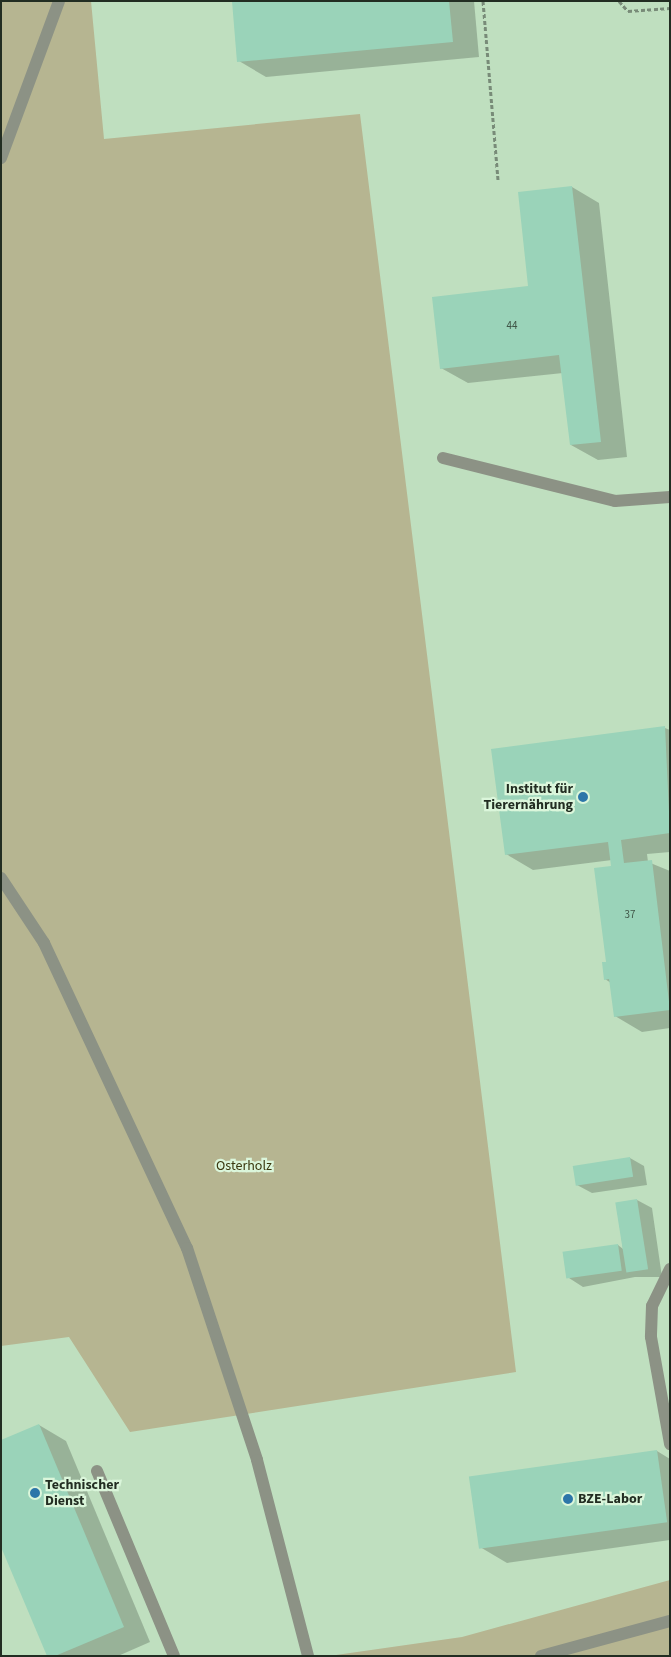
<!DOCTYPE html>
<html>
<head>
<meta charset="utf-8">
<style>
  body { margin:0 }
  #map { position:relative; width:671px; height:1657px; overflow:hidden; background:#cee9ce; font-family:"Source Sans 3",sans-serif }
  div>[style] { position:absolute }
  .built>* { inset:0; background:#bfdfbf; transform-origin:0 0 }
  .green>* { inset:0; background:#b6b591 }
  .shadow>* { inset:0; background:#0003 }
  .building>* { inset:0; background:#9ad3b9; transform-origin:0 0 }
  .path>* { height:3px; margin-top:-1.5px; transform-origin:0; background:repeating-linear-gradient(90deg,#788b78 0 4px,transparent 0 6.5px) }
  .minor>* { height:12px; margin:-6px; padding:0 6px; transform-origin:6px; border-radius:6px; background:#8c9285 }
  .dots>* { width:14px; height:14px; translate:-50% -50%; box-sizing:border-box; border:2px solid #dbf6db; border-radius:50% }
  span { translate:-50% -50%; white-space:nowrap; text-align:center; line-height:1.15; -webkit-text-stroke:4.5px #dbf6db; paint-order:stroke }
  .number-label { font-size:11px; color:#405648 }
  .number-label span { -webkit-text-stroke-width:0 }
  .poi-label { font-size:14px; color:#222d22; font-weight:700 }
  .right { translate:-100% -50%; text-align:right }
  .left { translate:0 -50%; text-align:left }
  .park-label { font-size:14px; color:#3a370e }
  .frame { position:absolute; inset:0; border:2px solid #222d22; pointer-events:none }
</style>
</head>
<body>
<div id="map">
  <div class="built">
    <div style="left:1px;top:1px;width:669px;height:1655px"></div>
  </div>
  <div class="green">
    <div style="clip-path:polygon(1px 1px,91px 1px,104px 139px,360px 114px,516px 1372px,130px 1432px,69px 1337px,1px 1346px)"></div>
    <div style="clip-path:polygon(670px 1580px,670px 1656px,329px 1656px,462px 1637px)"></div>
  </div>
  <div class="shadow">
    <div style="clip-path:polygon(233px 1px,474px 1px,479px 57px,266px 77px,239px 61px)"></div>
    <div style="clip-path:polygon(572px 187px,599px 203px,627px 457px,598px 460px,571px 445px,563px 373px,468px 383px,441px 368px,530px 287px)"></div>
    <div style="clip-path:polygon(665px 728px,670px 730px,670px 852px,647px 854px,648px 862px,670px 871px,670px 1028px,642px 1032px,615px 1016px,611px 983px,605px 979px,612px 860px,533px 870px,506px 854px)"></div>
    <div style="clip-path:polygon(630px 1158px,644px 1166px,647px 1185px,592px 1193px,577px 1185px)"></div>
    <div style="clip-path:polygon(637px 1200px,652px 1208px,662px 1277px,635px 1277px,583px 1287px,569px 1278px,618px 1245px,623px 1249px,617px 1203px)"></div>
    <div style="clip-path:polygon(39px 1425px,66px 1441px,150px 1642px,118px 1656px,48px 1656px)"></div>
    <div style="clip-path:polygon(657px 1451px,670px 1459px,670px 1540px,507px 1563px,480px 1547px)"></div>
  </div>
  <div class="building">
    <div style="clip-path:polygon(232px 1px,449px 1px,453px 42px,237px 62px)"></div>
    <div style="clip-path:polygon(572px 186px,601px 442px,570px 445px,559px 355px,440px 369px,432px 297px,528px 286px,518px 192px)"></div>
    <div style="clip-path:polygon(665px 726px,670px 833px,621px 840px,624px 863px,652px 860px,670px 1010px,614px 1017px,609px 979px,604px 980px,602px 962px,606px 962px,594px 868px,611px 866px,608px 842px,505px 855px,491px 749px)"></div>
    <div style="left:630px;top:1157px;width:20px;height:58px;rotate:81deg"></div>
    <div style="left:637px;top:1199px;width:71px;height:22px;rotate:81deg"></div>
    <div style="left:618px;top:1244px;width:27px;height:56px;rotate:82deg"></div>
    <div style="clip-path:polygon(39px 1424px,124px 1627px,55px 1656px,47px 1656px,1px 1547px,1px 1440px)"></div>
    <div style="left:657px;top:1450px;width:73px;height:190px;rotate:82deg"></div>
  </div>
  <div class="path">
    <div style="left:483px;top:1px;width:181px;rotate:85.2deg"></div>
    <div style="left:619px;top:1px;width:13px;rotate:48deg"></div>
    <div style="left:628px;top:11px;width:42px;rotate:-4.1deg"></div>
  </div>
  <div class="minor">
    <div style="left:1px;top:158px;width:167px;rotate:-69.7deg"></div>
    <div style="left:443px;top:458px;width:177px;rotate:14deg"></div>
    <div style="left:615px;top:501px;width:55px;rotate:-4.2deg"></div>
    <div style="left:1px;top:878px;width:78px;rotate:56.5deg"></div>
    <div style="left:44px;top:943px;width:337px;rotate:64.9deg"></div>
    <div style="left:187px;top:1248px;width:223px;rotate:71.7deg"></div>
    <div style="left:257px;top:1460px;width:203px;rotate:75.4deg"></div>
    <div style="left:670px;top:1269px;width:41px;rotate:115.9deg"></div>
    <div style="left:652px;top:1306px;width:31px;rotate:92deg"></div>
    <div style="left:651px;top:1337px;width:109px;rotate:79.9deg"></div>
    <div style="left:97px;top:1471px;width:200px;rotate:67.4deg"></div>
    <div style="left:541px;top:1656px;width:134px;rotate:-15.2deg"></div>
  </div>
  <div class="dots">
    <div style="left:583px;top:797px;background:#2c76a9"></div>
    <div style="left:35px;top:1493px;background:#2c76a9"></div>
    <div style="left:568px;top:1499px;background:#2c76a9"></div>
  </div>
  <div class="number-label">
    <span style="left:512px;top:326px">44</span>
    <span style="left:630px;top:915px">37</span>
  </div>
  <div class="poi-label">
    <span class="right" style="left:573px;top:797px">Institut für<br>Tierernährung</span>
    <span class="left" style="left:45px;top:1493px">Technischer<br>Dienst</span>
    <span class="left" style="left:578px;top:1499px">BZE-Labor</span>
  </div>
  <div class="park-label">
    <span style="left:244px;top:1166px">Osterholz</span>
  </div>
  <div class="frame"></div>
</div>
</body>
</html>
